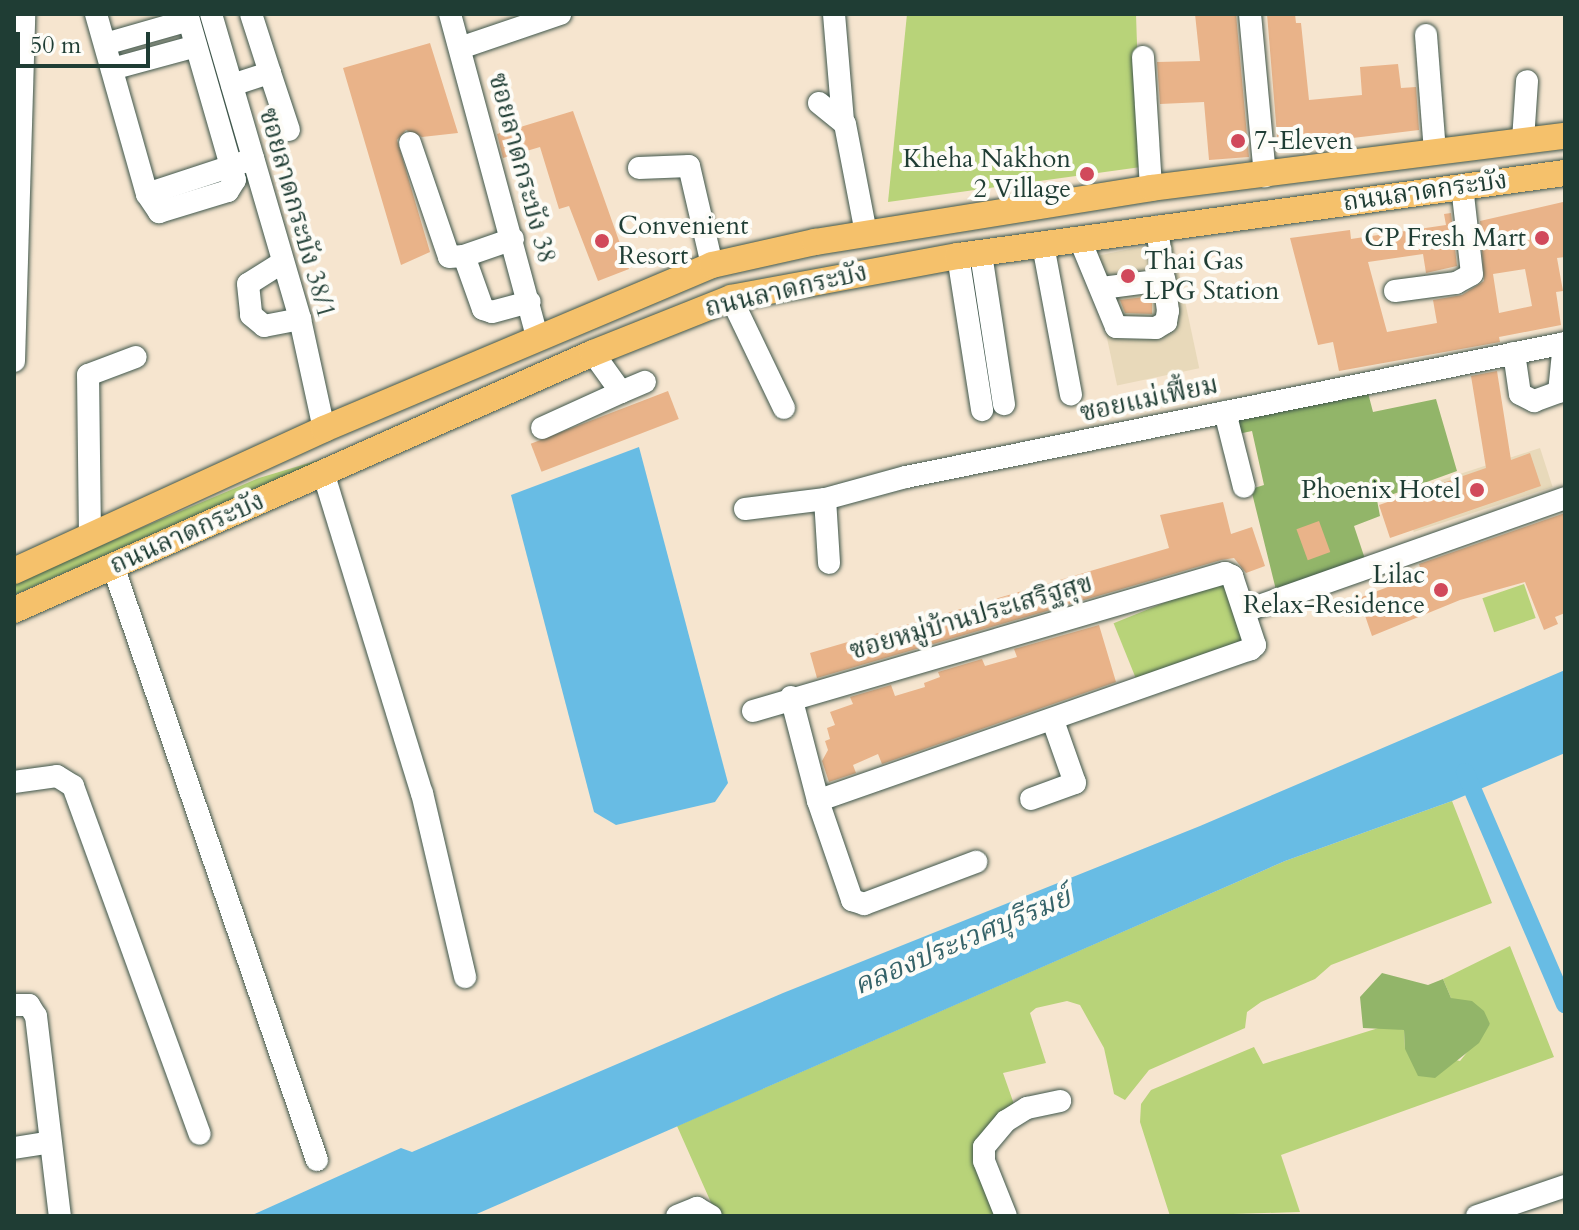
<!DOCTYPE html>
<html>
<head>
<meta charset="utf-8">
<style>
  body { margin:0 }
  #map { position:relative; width:1579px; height:1230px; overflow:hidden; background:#f6e5cf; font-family:Cardo,"Noto Serif Thai",serif }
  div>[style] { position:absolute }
  .built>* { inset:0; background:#e8d9ba; transform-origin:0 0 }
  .green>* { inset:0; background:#b8d379; transform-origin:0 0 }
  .forest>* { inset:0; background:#92b569 }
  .water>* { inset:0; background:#68bce4 }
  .canal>* { height:18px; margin:-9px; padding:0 9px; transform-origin:9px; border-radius:9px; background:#68bce4 }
  .building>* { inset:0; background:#e9b389; transform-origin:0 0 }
  .roads { filter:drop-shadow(0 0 2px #3f564b) drop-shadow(0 0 2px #3f564b) }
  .minor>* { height:22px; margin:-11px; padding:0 11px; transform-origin:11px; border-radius:11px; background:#fff }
  .major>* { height:26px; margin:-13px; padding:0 13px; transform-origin:13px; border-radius:13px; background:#f5c16b }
  .dots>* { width:22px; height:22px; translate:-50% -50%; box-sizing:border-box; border:4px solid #fdfcf7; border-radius:50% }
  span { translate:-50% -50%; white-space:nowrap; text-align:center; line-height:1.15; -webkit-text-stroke:8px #fdfcf7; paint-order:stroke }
  .poi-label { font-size:26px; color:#1f3d34 }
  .left { translate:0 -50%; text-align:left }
  .right { translate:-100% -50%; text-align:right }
  .street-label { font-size:26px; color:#1f3d34 }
  .water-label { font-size:28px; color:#356369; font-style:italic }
  .frame { position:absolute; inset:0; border:16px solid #1f3d34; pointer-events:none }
  .scale { position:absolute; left:16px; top:32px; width:134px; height:36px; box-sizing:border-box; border:4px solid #1f3d34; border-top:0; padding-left:10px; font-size:24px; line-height:28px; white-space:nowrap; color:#1f3d34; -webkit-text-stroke:6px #fdfcf7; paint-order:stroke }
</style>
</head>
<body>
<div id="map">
  <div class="built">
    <div style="left:1172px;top:240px;width:131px;height:84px;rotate:78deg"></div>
    <div style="left:1540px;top:448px;width:41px;height:146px;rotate:72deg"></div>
  </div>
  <div class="green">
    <div style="clip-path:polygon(907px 14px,1136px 14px,1141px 167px,888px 202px)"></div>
    <div style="clip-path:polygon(329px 457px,14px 595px,14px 584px,141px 528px,259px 478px)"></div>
    <div style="left:1223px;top:579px;width:69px;height:118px;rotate:68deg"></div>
    <div style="left:1524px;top:584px;width:36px;height:44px;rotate:71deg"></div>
    <div style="clip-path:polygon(1452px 801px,1492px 903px,1331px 965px,1315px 979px,1261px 1002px,1247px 1012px,1245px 1028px,1149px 1070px,1125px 1100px,1114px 1094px,1104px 1048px,1080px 1005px,1067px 1001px,1036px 1008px,1030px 1013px,1046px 1063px,1003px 1073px,1015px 1107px,987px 1127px,997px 1216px,717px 1216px,677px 1126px,1285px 861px)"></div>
    <div style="clip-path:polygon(1510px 946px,1554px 1057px,1281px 1155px,1300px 1212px,1170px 1216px,1140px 1122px,1141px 1104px,1151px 1090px,1254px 1047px,1263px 1064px,1385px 1026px,1404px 1030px,1405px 1049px,1460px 1061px,1490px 1024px,1451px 998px,1443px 979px)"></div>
  </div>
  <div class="forest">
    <div style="clip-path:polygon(1367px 389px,1373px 412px,1436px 399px,1457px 471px,1377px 500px,1380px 516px,1354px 526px,1366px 562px,1277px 594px,1251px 489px,1264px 485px,1252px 431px,1238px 434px,1232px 417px)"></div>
    <div style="clip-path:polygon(1382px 973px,1428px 985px,1443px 979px,1451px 998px,1472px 1001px,1484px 1011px,1490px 1024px,1479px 1043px,1435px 1078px,1418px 1076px,1405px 1049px,1404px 1030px,1363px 1028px,1360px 997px)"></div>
  </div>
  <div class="water">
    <div style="clip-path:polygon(639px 447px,728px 783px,715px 802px,616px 825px,594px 812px,511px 495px)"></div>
    <div style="clip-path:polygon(1565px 670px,1565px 753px,1452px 801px,1285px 861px,472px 1216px,250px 1216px,401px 1148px,412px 1152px,783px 993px,1200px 826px)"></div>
  </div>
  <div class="canal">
    <div style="left:1465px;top:772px;width:253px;rotate:66.7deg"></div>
  </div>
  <div class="building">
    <div style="clip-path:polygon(1195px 14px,1236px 14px,1249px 157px,1209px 160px,1204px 102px,1160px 104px,1157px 62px,1200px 61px)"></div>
    <div style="clip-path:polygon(1267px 14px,1295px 14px,1296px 23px,1301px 23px,1309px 100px,1362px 95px,1360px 67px,1398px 64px,1401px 88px,1416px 87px,1419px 130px,1278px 147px)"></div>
    <div style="clip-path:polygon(430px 43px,458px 133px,422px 137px,406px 130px,397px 140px,430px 252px,401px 265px,343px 68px)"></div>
    <div style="clip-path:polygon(573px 111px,629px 269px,598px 281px,569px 206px,559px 209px,540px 147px,503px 158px,497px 134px)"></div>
    <div style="clip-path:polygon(evenodd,1563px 202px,1565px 257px,1557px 258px,1563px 291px,1556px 292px,1561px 325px,1499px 337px,1500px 342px,1339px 371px,1333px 342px,1318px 345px,1290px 238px,1350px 230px,1351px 239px,1446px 225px,1444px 214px,1451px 213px,1457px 266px,1426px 273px,1423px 254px,1368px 262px,1387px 332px,1437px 323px,1433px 300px,1462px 295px,1484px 281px,1480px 221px,1563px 202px,1525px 269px,1532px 306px,1499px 313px,1493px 274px,1525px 269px)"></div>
    <div style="clip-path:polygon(1152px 296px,1152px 314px,1125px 313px,1120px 300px)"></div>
    <div style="clip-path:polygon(1497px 371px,1511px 460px,1530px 453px,1541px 486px,1390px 538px,1379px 505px,1486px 468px,1471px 376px)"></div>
    <div style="left:668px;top:391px;width:30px;height:147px;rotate:69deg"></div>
    <div style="clip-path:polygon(1223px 502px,1231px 534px,1252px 527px,1265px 566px,1246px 573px,1234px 558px,1221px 560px,817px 678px,810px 653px,1169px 548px,1160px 515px)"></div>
    <div style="clip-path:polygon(1565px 513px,1565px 613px,1555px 617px,1558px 624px,1544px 630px,1525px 582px,1460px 600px,1372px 636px,1359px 598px,1422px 574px,1419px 564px)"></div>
    <div style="left:1319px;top:521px;width:33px;height:24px;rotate:70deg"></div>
    <div style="clip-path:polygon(1099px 625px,1116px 682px,882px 764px,878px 754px,853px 765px,856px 773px,829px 782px,822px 761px,828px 750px,825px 741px,830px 739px,827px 728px,835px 725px,830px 712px,853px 704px,850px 697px,891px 685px,895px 696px,925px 687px,924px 683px,940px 677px,938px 672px,982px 659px,985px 666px,1017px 657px,1014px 649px)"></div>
  </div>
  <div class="roads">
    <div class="minor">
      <div style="left:96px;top:14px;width:187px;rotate:74.2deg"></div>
      <div style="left:147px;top:194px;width:112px;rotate:-18.3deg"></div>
      <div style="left:211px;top:14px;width:318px;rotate:73.7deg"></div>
      <div style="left:300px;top:319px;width:113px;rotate:77.7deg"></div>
      <div style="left:251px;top:14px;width:62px;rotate:72.1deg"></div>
      <div style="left:450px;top:14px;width:335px;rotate:74.9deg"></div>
      <div style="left:834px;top:14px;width:107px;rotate:85.2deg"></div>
      <div style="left:1250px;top:14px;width:163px;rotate:84.7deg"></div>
      <div style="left:1426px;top:35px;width:117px;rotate:85.6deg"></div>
      <div style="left:105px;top:44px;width:87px;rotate:-15.9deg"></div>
      <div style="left:460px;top:48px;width:106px;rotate:-18.8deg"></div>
      <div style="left:1143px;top:57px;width:131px;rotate:86.5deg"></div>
      <div style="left:112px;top:69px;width:87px;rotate:-15.3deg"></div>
      <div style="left:232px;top:85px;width:40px;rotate:-18deg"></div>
      <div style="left:270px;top:73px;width:60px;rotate:71.6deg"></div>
      <div style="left:819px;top:103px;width:33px;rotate:39deg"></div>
      <div style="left:845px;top:124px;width:111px;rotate:79.1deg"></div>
      <div style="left:1523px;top:140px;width:59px;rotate:-86.1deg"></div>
      <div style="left:410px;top:143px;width:120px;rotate:71.1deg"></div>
      <div style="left:449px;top:257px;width:15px;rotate:-4deg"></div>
      <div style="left:639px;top:168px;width:50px;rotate:-2.3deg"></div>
      <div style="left:689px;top:166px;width:102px;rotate:76.9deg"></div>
      <div style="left:147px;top:194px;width:22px;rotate:56deg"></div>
      <div style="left:159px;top:212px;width:72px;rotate:-16.9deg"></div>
      <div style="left:228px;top:191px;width:13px;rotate:-58deg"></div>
      <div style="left:235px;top:180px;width:173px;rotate:-106.1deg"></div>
      <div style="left:513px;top:239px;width:52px;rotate:160.9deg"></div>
      <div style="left:464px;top:256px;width:56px;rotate:70.3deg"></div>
      <div style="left:483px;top:309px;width:9px;rotate:18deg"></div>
      <div style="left:492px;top:312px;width:39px;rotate:-15deg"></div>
      <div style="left:1080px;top:240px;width:94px;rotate:67.5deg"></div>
      <div style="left:1116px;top:327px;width:40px;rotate:1.4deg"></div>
      <div style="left:1156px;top:328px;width:12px;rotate:-31deg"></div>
      <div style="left:1166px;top:322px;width:11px;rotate:-80deg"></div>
      <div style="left:1168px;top:311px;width:85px;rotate:-97.5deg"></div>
      <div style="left:1043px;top:245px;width:152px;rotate:79.4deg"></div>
      <div style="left:981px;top:254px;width:152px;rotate:81.3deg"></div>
      <div style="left:958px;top:256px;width:156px;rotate:81.1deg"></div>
      <div style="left:283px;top:262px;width:41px;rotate:147.8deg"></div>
      <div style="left:248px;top:284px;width:31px;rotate:84deg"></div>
      <div style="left:251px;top:315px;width:17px;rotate:40deg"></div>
      <div style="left:264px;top:326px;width:37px;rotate:-11deg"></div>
      <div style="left:1102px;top:288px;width:63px;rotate:-7.4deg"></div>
      <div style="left:1395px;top:291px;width:62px;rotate:-7.5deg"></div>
      <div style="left:1456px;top:283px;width:18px;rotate:-29deg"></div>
      <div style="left:1472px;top:274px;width:89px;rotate:-96.5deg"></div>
      <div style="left:731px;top:298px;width:122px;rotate:64.3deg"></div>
      <div style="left:593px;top:353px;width:48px;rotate:54.3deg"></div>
      <div style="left:621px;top:392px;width:26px;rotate:-23deg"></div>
      <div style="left:1514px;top:353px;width:41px;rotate:81.7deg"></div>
      <div style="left:1520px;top:394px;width:16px;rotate:27deg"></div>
      <div style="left:1534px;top:401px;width:27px;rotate:-20deg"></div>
      <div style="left:1559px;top:392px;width:49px;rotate:-84.2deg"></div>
      <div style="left:14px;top:361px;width:347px;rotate:-88.3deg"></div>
      <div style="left:1225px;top:412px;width:77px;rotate:75.8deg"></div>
      <div style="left:542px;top:428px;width:87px;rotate:-24.5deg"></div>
      <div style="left:323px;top:472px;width:336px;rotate:72.9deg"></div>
      <div style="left:422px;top:793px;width:189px;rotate:76.8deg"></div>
      <div style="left:825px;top:499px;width:64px;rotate:86.4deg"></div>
      <div style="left:745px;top:509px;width:81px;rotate:-7.1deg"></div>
      <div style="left:825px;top:499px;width:84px;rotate:-15.2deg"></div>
      <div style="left:906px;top:477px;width:672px;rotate:-11.49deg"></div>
      <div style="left:90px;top:537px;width:162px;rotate:-90.7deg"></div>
      <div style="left:88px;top:375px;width:51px;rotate:-20.6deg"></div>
      <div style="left:113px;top:566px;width:628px;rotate:71.05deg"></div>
      <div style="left:1245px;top:611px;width:339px;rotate:-19.4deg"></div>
      <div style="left:791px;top:697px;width:107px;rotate:75.4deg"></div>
      <div style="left:818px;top:801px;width:105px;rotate:71deg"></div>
      <div style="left:852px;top:900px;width:13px;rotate:18deg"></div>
      <div style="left:864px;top:904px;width:120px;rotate:-20.6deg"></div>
      <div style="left:753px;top:711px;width:492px;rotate:-16.3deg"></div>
      <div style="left:1225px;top:573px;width:8px;rotate:23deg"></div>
      <div style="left:1232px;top:576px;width:73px;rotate:71.6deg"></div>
      <div style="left:1255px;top:645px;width:6px;rotate:135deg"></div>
      <div style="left:1251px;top:649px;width:459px;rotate:160.7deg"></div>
      <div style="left:14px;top:782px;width:43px;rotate:-7.9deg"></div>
      <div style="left:57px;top:776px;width:19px;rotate:32deg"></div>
      <div style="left:73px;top:786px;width:370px;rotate:70deg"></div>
      <div style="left:1031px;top:799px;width:47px;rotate:-20deg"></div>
      <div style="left:1075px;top:783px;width:66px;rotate:-109.5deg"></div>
      <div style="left:14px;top:1005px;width:15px"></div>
      <div style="left:29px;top:1005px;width:13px;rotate:58deg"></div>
      <div style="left:36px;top:1016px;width:201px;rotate:83.2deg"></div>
      <div style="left:14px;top:1148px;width:36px;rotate:-9deg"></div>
      <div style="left:677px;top:1216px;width:22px;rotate:-22deg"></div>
      <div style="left:697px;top:1208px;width:16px;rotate:30deg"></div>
      <div style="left:1006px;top:1216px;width:59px;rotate:-111.8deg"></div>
      <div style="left:984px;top:1161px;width:14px;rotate:-90deg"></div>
      <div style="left:984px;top:1147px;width:34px;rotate:-50deg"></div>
      <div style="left:1006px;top:1121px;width:25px;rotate:-32deg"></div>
      <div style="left:1027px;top:1108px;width:34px;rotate:-12deg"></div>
      <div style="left:1477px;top:1216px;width:93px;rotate:-18.8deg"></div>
    </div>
    <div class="major">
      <div style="left:14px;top:571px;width:341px;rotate:-24.6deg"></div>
      <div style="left:324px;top:429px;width:421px;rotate:-22.9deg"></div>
      <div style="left:712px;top:265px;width:106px;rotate:-12.6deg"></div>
      <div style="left:815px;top:242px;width:340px;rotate:-9.1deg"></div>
      <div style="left:1151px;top:188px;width:417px;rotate:-7.2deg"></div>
      <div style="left:14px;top:610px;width:633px;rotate:-23.93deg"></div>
      <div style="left:593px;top:353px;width:149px;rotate:-21.7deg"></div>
      <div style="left:731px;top:298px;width:231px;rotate:-10.5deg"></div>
      <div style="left:958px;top:256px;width:613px;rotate:-7.79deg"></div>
    </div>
  </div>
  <div class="dots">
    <div style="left:1238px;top:141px;background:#d1495b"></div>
    <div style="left:1087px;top:174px;background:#d1495b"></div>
    <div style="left:1542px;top:238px;background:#d1495b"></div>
    <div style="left:602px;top:241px;background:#d1495b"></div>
    <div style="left:1128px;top:276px;background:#d1495b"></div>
    <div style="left:1477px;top:490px;background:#d1495b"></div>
    <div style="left:1441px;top:590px;background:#d1495b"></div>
  </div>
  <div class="poi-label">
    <span class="left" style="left:1254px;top:141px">7-Eleven</span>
    <span class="right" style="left:1071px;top:174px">Kheha Nakhon<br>2 Village</span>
    <span class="left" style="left:618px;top:241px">Convenient<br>Resort</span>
    <span class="right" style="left:1526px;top:238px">CP Fresh Mart</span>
    <span class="left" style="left:1144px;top:276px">Thai Gas<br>LPG Station</span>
    <span class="right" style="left:1461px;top:490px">Phoenix Hotel</span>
    <span class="right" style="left:1425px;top:590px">Lilac<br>Relax-Residence</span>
  </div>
  <div class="street-label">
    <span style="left:522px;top:168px;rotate:75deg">ซอยลาดกระบัง 38</span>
    <span style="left:1425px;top:191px;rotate:-8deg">ถนนลาดกระบัง</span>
    <span style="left:297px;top:213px;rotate:74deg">ซอยลาดกระบัง 38/1</span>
    <span style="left:786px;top:290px;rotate:-13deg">ถนนลาดกระบัง</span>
    <span style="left:1149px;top:399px;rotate:-12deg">ซอยแม่เฟี้ยม</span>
    <span style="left:187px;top:533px;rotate:-24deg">ถนนลาดกระบัง</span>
    <span style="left:971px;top:617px;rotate:-16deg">ซอยหมู่บ้านประเสริฐสุข</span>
  </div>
  <div class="water-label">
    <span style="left:962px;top:941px;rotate:-23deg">คลองประเวศบุรีรมย์</span>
  </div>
  <div class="frame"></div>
  <div class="scale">50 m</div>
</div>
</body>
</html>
